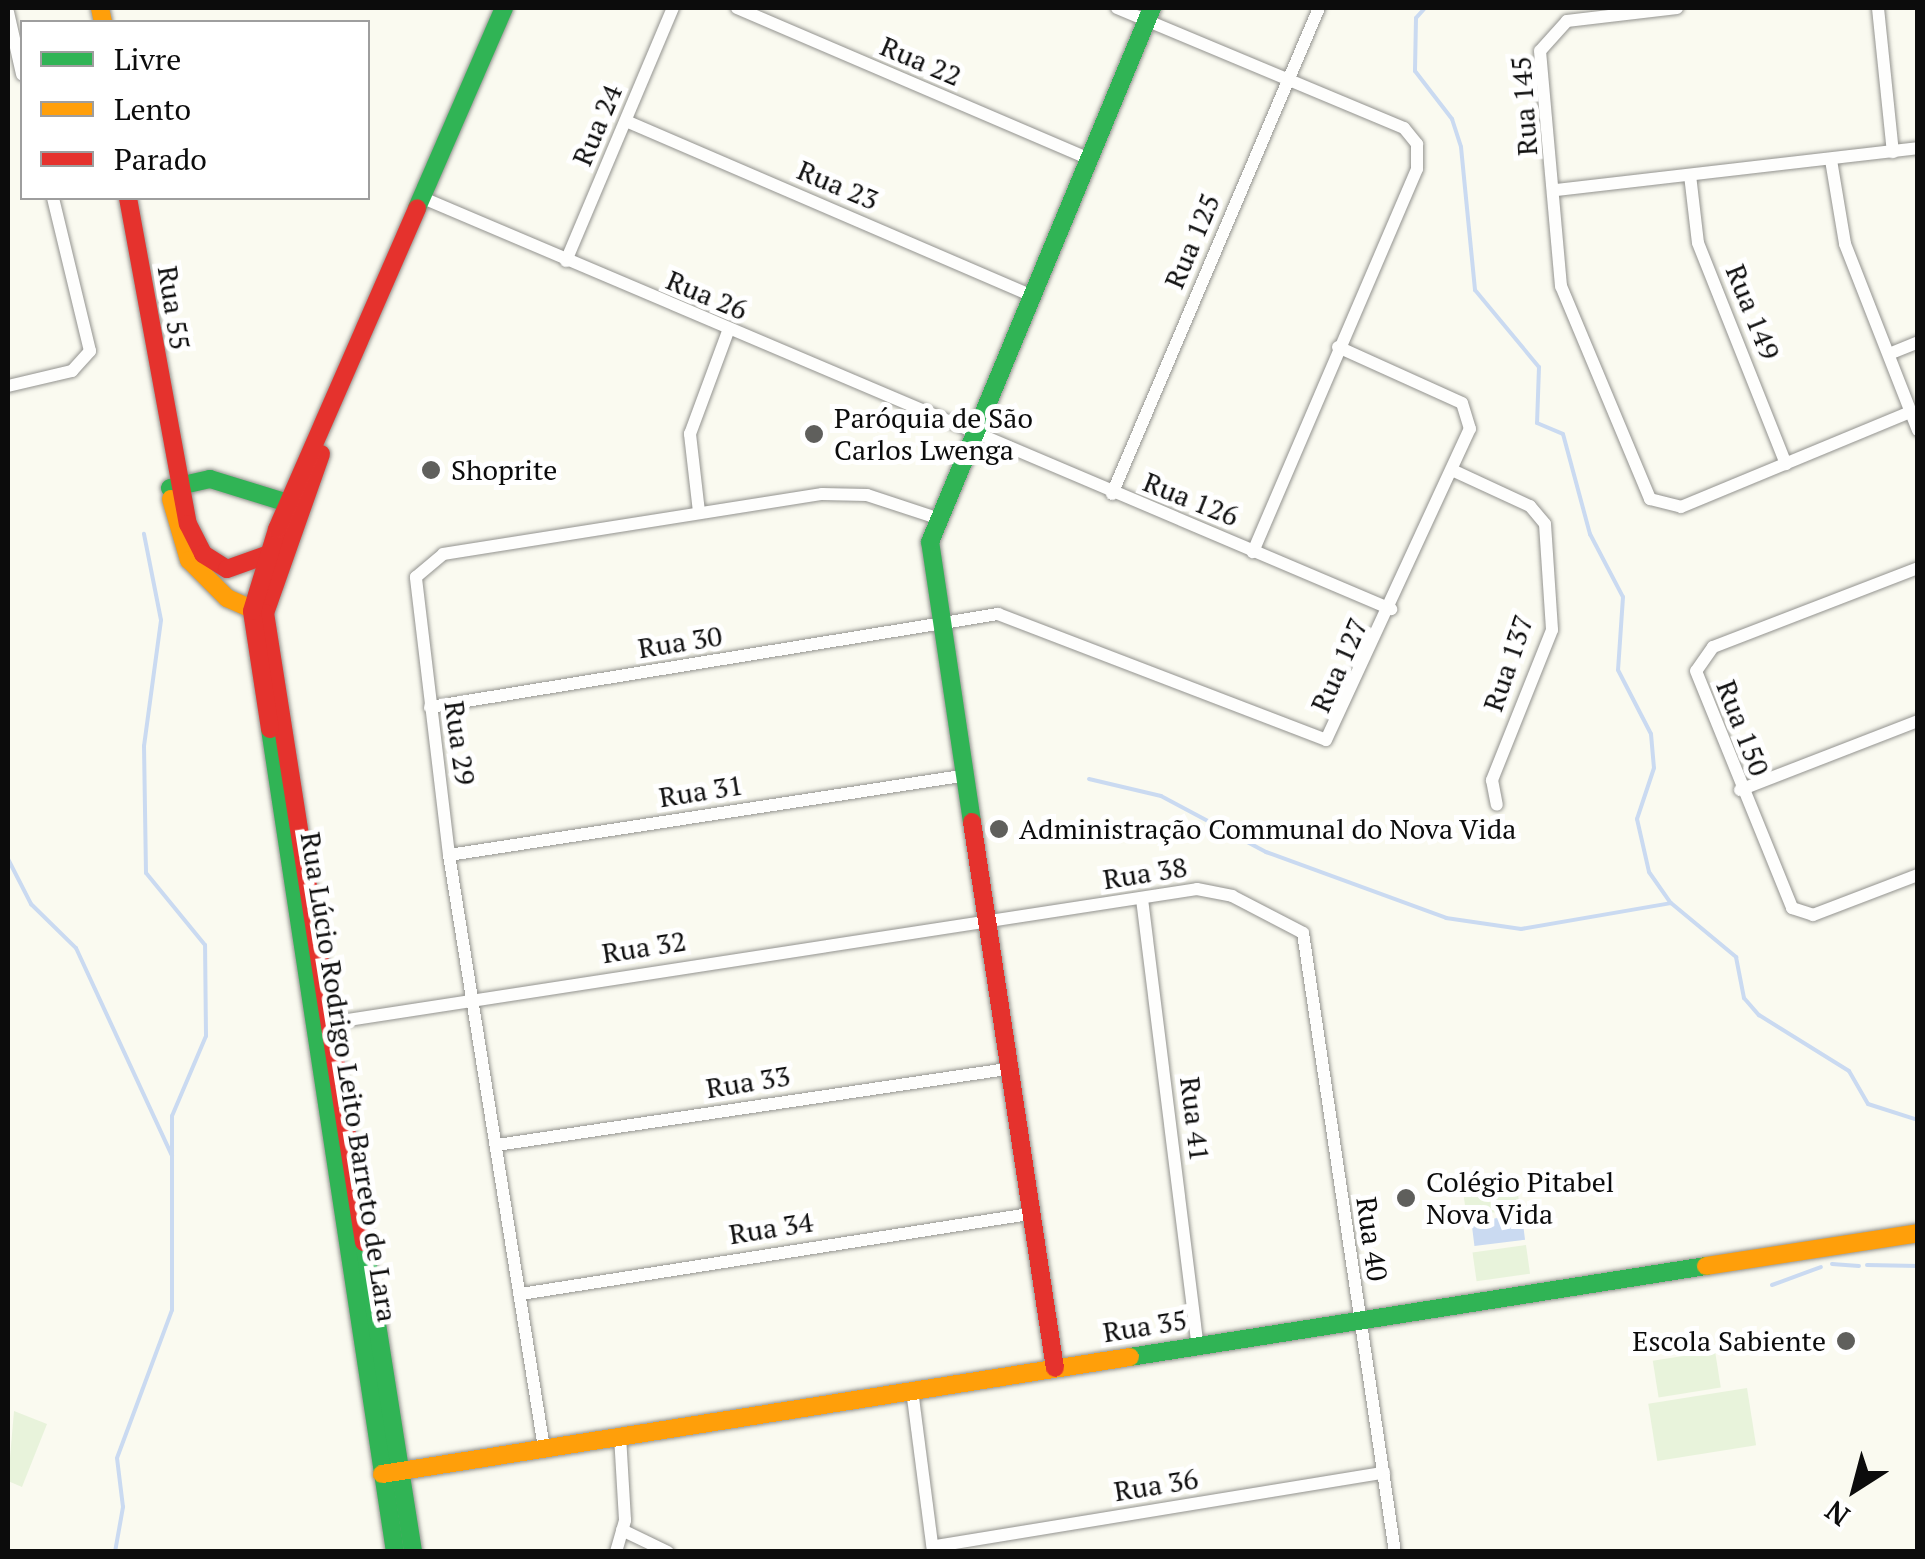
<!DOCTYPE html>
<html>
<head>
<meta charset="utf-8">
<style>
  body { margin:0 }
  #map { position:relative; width:1925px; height:1559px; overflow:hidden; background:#fafaf0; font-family:"PT Serif",serif }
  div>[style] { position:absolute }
  .pitch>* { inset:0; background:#e8f3db; transform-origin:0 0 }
  .water>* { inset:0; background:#cadaf1; transform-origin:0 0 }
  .stream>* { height:4px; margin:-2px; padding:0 2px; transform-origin:2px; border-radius:2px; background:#cadaf1 }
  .roads { filter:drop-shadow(0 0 2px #93938f) drop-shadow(0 0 2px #93938f) }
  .street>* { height:12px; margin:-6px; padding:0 6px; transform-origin:6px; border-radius:6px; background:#fefefd }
  .fast>* { height:18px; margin:-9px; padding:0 9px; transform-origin:9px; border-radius:9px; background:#30b455 }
  .slow>* { height:18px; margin:-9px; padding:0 9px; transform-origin:9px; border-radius:9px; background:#ff9f0a }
  .jam>* { height:18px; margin:-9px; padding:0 9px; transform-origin:9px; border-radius:9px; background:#e5322d }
  .dots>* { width:28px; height:28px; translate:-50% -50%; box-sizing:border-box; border:5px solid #fff; border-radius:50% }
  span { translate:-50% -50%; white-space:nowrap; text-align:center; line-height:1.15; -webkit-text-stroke:10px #fff; paint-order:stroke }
  .street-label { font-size:28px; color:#0c0c0c }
  .poi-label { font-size:28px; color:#0c0c0c }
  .left { translate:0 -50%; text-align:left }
  .right { translate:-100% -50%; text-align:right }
  .frame { position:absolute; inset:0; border:10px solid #0c0c0c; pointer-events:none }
  .legend { position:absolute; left:20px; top:20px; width:350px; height:180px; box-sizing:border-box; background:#fff; border:2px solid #9e9e9e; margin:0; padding:12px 18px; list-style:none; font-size:30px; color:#0c0c0c }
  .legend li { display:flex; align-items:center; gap:20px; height:50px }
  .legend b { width:50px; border:2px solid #9e9e9e }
  .north { position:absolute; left:1805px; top:1439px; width:100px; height:100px; -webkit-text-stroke:8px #fff; paint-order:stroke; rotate:216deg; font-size:28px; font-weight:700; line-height:40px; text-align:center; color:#0c0c0c }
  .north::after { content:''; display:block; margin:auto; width:35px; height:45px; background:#0c0c0c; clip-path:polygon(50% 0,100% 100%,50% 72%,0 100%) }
</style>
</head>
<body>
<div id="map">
  <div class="pitch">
    <div style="left:1516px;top:1180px;width:29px;height:54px;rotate:82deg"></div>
    <div style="left:1526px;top:1245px;width:29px;height:54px;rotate:82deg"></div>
    <div style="left:1715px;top:1351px;width:37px;height:63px;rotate:81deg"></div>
    <div style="left:1747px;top:1388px;width:58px;height:100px;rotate:81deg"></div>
    <div style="clip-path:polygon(14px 1411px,47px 1424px,22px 1487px,8px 1481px)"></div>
  </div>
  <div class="water">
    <div style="left:1522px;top:1215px;width:25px;height:51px;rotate:83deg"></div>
  </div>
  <div class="stream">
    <div style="left:1425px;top:8px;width:13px;rotate:132deg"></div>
    <div style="left:1416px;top:18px;width:53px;rotate:91.1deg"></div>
    <div style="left:1415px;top:71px;width:61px;rotate:52.4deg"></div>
    <div style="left:1452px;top:119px;width:29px;rotate:72deg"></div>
    <div style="left:1461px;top:147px;width:144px;rotate:84.4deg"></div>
    <div style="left:1475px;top:290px;width:100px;rotate:50.3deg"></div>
    <div style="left:1539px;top:367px;width:56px;rotate:92deg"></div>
    <div style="left:1537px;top:423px;width:28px;rotate:23deg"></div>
    <div style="left:1563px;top:434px;width:104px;rotate:74.9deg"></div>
    <div style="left:1590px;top:534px;width:71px;rotate:62.4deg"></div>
    <div style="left:1623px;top:597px;width:73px;rotate:93.9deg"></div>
    <div style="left:1618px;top:670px;width:72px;rotate:62.7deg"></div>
    <div style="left:1651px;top:734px;width:34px;rotate:85deg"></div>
    <div style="left:1654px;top:768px;width:54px;rotate:108.4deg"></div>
    <div style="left:1637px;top:819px;width:54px;rotate:77.2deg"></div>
    <div style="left:1649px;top:872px;width:38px;rotate:55deg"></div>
    <div style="left:1671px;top:903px;width:85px;rotate:39.7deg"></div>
    <div style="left:1736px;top:957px;width:42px;rotate:79deg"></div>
    <div style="left:1744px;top:998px;width:23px;rotate:49deg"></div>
    <div style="left:1759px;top:1015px;width:106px;rotate:31.9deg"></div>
    <div style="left:1849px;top:1071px;width:38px;rotate:60deg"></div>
    <div style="left:1868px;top:1104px;width:52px;rotate:17.7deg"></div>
    <div style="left:1089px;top:779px;width:74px;rotate:13.3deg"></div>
    <div style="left:1161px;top:796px;width:119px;rotate:28.1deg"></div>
    <div style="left:1266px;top:852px;width:192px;rotate:20.1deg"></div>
    <div style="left:1446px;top:918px;width:76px;rotate:8.3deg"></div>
    <div style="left:1521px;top:929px;width:152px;rotate:-9.8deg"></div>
    <div style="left:8px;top:859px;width:51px;rotate:62.9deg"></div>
    <div style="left:31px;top:904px;width:63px;rotate:44.4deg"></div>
    <div style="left:76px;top:948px;width:229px;rotate:65.2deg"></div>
    <div style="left:1832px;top:1264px;width:27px;rotate:4deg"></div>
    <div style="left:1867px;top:1265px;width:51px;rotate:1.1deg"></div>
    <div style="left:1772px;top:1285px;width:52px;rotate:-20.2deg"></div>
    <div style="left:115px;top:1552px;width:46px;rotate:-79.9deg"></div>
    <div style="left:123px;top:1507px;width:49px;rotate:-97deg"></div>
    <div style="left:117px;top:1458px;width:158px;rotate:-69.6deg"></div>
    <div style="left:172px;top:1310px;width:194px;rotate:-90deg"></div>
    <div style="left:172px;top:1116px;width:87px;rotate:-67deg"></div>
    <div style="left:206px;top:1036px;width:91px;rotate:-90.6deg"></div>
    <div style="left:205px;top:945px;width:93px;rotate:-129.3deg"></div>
    <div style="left:146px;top:873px;width:127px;rotate:-90.9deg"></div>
    <div style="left:144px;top:746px;width:127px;rotate:-82.3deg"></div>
    <div style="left:161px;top:620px;width:88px;rotate:-101.2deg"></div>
  </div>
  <div class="roads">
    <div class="street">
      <div style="left:737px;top:8px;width:381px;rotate:23.2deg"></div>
      <div style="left:1117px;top:8px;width:311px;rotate:22.7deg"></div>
      <div style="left:1404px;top:128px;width:21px;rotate:51deg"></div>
      <div style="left:1417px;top:144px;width:25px;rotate:90deg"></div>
      <div style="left:1417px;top:169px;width:417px;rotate:113.2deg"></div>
      <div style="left:1677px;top:8px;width:111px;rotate:173.3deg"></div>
      <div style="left:1567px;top:21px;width:40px;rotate:132deg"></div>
      <div style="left:1540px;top:51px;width:236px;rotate:84.9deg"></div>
      <div style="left:1561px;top:286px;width:231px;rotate:67.3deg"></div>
      <div style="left:1650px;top:499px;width:32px;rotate:14deg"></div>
      <div style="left:1681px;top:507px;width:248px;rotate:-22.5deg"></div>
      <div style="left:1878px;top:8px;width:145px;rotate:84.1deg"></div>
      <div style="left:8px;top:12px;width:64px;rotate:77.3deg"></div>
      <div style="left:626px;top:121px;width:440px;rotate:23.3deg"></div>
      <div style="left:1831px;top:160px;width:85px;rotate:80.5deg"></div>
      <div style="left:1845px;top:244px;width:200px;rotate:68.6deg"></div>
      <div style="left:1690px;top:175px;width:68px;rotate:83.3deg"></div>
      <div style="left:1698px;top:243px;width:238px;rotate:68.3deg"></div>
      <div style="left:1556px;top:190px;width:364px;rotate:-6.6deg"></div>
      <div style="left:423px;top:198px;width:1052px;rotate:23.01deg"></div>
      <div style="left:566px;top:261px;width:275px;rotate:-67.1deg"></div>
      <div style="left:1889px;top:354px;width:31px;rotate:-22deg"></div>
      <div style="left:8px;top:386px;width:66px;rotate:-13.2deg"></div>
      <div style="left:72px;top:371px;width:27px;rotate:-48deg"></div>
      <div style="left:90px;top:351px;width:157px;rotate:-103.6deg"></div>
      <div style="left:1452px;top:470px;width:86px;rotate:24.8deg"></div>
      <div style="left:1530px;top:506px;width:23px;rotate:50deg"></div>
      <div style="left:1545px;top:524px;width:106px;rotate:86.2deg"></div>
      <div style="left:1552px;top:630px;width:162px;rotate:111.8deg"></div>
      <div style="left:1492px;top:780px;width:25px;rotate:79deg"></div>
      <div style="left:1112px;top:494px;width:528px;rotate:-66.93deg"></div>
      <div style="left:699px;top:512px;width:79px;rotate:-96.6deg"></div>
      <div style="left:690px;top:434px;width:110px;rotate:-69.7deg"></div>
      <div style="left:1918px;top:568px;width:220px;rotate:158.9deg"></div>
      <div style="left:1713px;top:647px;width:29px;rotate:125deg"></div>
      <div style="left:1696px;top:671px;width:256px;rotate:67.9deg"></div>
      <div style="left:1792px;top:908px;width:22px;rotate:18deg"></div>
      <div style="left:1813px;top:915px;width:112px;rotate:-20.9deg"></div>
      <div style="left:430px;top:707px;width:576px;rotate:-9.3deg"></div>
      <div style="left:998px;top:614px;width:351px;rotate:21deg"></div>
      <div style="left:1326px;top:740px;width:343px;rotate:-65.2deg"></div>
      <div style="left:1470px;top:429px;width:27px;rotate:-107deg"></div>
      <div style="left:1462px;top:403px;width:136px;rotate:-155.7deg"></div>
      <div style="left:1740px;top:790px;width:191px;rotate:-21.2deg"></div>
      <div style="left:449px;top:855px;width:518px;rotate:-8.77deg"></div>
      <div style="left:1142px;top:899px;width:450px;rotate:82.9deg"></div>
      <div style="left:322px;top:1024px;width:885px;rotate:-8.77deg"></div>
      <div style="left:1197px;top:889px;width:36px;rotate:11deg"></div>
      <div style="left:1232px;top:896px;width:80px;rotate:27.5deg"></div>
      <div style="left:1303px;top:933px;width:626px;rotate:81.55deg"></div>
      <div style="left:497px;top:1145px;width:516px;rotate:-8.48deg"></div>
      <div style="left:521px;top:1294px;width:514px;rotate:-8.95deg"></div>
      <div style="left:912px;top:1390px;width:163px;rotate:82.6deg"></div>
      <div style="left:544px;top:1448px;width:601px;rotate:-99.1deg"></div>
      <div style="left:449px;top:855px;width:280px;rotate:-96.8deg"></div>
      <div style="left:416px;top:577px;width:35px;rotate:-40deg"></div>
      <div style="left:443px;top:554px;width:384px;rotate:-9deg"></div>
      <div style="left:822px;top:494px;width:45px;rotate:1.3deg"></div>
      <div style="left:867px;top:495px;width:74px;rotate:18.2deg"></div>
      <div style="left:622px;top:1530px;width:51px;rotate:25.6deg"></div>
      <div style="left:936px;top:1546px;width:454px;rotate:-9.3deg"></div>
      <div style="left:616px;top:1552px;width:33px;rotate:-74deg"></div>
      <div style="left:625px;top:1520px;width:84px;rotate:-93.4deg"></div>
    </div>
    <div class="fast">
      <div style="left:417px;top:208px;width:218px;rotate:-66.5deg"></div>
      <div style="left:170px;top:488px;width:41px;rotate:-12.7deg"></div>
      <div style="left:210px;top:479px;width:92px;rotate:17.1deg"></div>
      <div style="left:270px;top:729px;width:832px;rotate:81.36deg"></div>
      <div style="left:972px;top:822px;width:283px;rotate:-98.5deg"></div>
      <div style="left:930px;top:542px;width:578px;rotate:-67.43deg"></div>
      <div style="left:364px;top:1242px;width:314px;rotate:81deg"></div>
      <div style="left:1130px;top:1357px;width:583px;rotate:-8.98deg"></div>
    </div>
    <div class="slow">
      <div style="left:100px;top:8px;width:14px;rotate:78deg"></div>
      <div style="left:171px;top:499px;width:64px;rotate:73.6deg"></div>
      <div style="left:189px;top:560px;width:54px;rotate:45deg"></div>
      <div style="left:227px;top:598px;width:35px;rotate:24deg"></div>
      <div style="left:1706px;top:1266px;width:215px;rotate:-8.8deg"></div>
      <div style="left:382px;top:1474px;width:757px;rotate:-8.89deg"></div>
    </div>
    <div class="jam">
      <div style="left:128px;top:198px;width:331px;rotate:79.6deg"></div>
      <div style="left:188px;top:524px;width:34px;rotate:63deg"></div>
      <div style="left:203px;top:554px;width:28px;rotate:32deg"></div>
      <div style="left:227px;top:569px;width:41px;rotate:-19.7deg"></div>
      <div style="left:321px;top:454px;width:169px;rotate:109.4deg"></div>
      <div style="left:265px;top:613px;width:637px;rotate:81.06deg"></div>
      <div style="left:270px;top:729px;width:119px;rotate:-98.7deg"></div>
      <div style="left:252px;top:611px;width:86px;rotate:-73deg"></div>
      <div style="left:277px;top:529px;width:350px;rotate:-66.4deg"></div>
      <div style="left:972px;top:822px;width:552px;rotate:81.36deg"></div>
    </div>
  </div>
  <div class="dots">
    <div style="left:814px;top:434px;background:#5f5f5c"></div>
    <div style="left:431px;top:470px;background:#5f5f5c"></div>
    <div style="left:999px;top:829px;background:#5f5f5c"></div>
    <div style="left:1406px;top:1198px;background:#5f5f5c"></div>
    <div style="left:1846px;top:1341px;background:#5f5f5c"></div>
  </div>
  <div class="street-label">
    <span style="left:921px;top:61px;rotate:23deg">Rua 22</span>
    <span style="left:1524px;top:106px;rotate:-94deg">Rua 145</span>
    <span style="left:597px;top:125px;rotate:-67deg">Rua 24</span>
    <span style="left:838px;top:185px;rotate:23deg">Rua 23</span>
    <span style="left:1192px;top:241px;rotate:-67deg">Rua 125</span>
    <span style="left:707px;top:295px;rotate:23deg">Rua 26</span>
    <span style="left:174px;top:308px;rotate:81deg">Rua 55</span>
    <span style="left:1753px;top:312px;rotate:68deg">Rua 149</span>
    <span style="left:1191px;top:499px;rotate:22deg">Rua 126</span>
    <span style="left:680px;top:642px;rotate:-9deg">Rua 30</span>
    <span style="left:1508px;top:663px;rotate:-71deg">Rua 137</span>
    <span style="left:1339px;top:665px;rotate:-66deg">Rua 127</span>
    <span style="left:1743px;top:728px;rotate:69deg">Rua 150</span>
    <span style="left:460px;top:743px;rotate:82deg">Rua 29</span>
    <span style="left:701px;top:791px;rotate:-9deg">Rua 31</span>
    <span style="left:1145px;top:873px;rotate:-9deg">Rua 38</span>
    <span style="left:644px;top:947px;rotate:-9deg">Rua 32</span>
    <span style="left:349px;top:1077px;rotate:81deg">Rua Lúcio Rodrigo Leito Barreto de Lara</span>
    <span style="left:748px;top:1082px;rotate:-9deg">Rua 33</span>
    <span style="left:1195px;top:1119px;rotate:83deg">Rua 41</span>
    <span style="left:771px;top:1228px;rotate:-9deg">Rua 34</span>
    <span style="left:1372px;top:1239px;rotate:82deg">Rua 40</span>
    <span style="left:1145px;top:1326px;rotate:-9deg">Rua 35</span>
    <span style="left:1156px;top:1485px;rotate:-9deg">Rua 36</span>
  </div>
  <div class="poi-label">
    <span class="left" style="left:834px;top:434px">Paróquia de São<br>Carlos Lwenga</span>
    <span class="left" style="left:451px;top:470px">Shoprite</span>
    <span class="left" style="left:1019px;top:829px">Administração Communal do Nova Vida</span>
    <span class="left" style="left:1426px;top:1198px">Colégio Pitabel<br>Nova Vida</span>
    <span class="right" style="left:1826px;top:1341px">Escola Sabiente</span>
  </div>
  <div class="frame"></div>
  <ul class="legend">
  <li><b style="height:12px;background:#30b455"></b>Livre</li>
  <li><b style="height:12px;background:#ff9f0a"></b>Lento</li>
  <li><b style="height:12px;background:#e5322d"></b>Parado</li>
  </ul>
  <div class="north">N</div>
</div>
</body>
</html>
